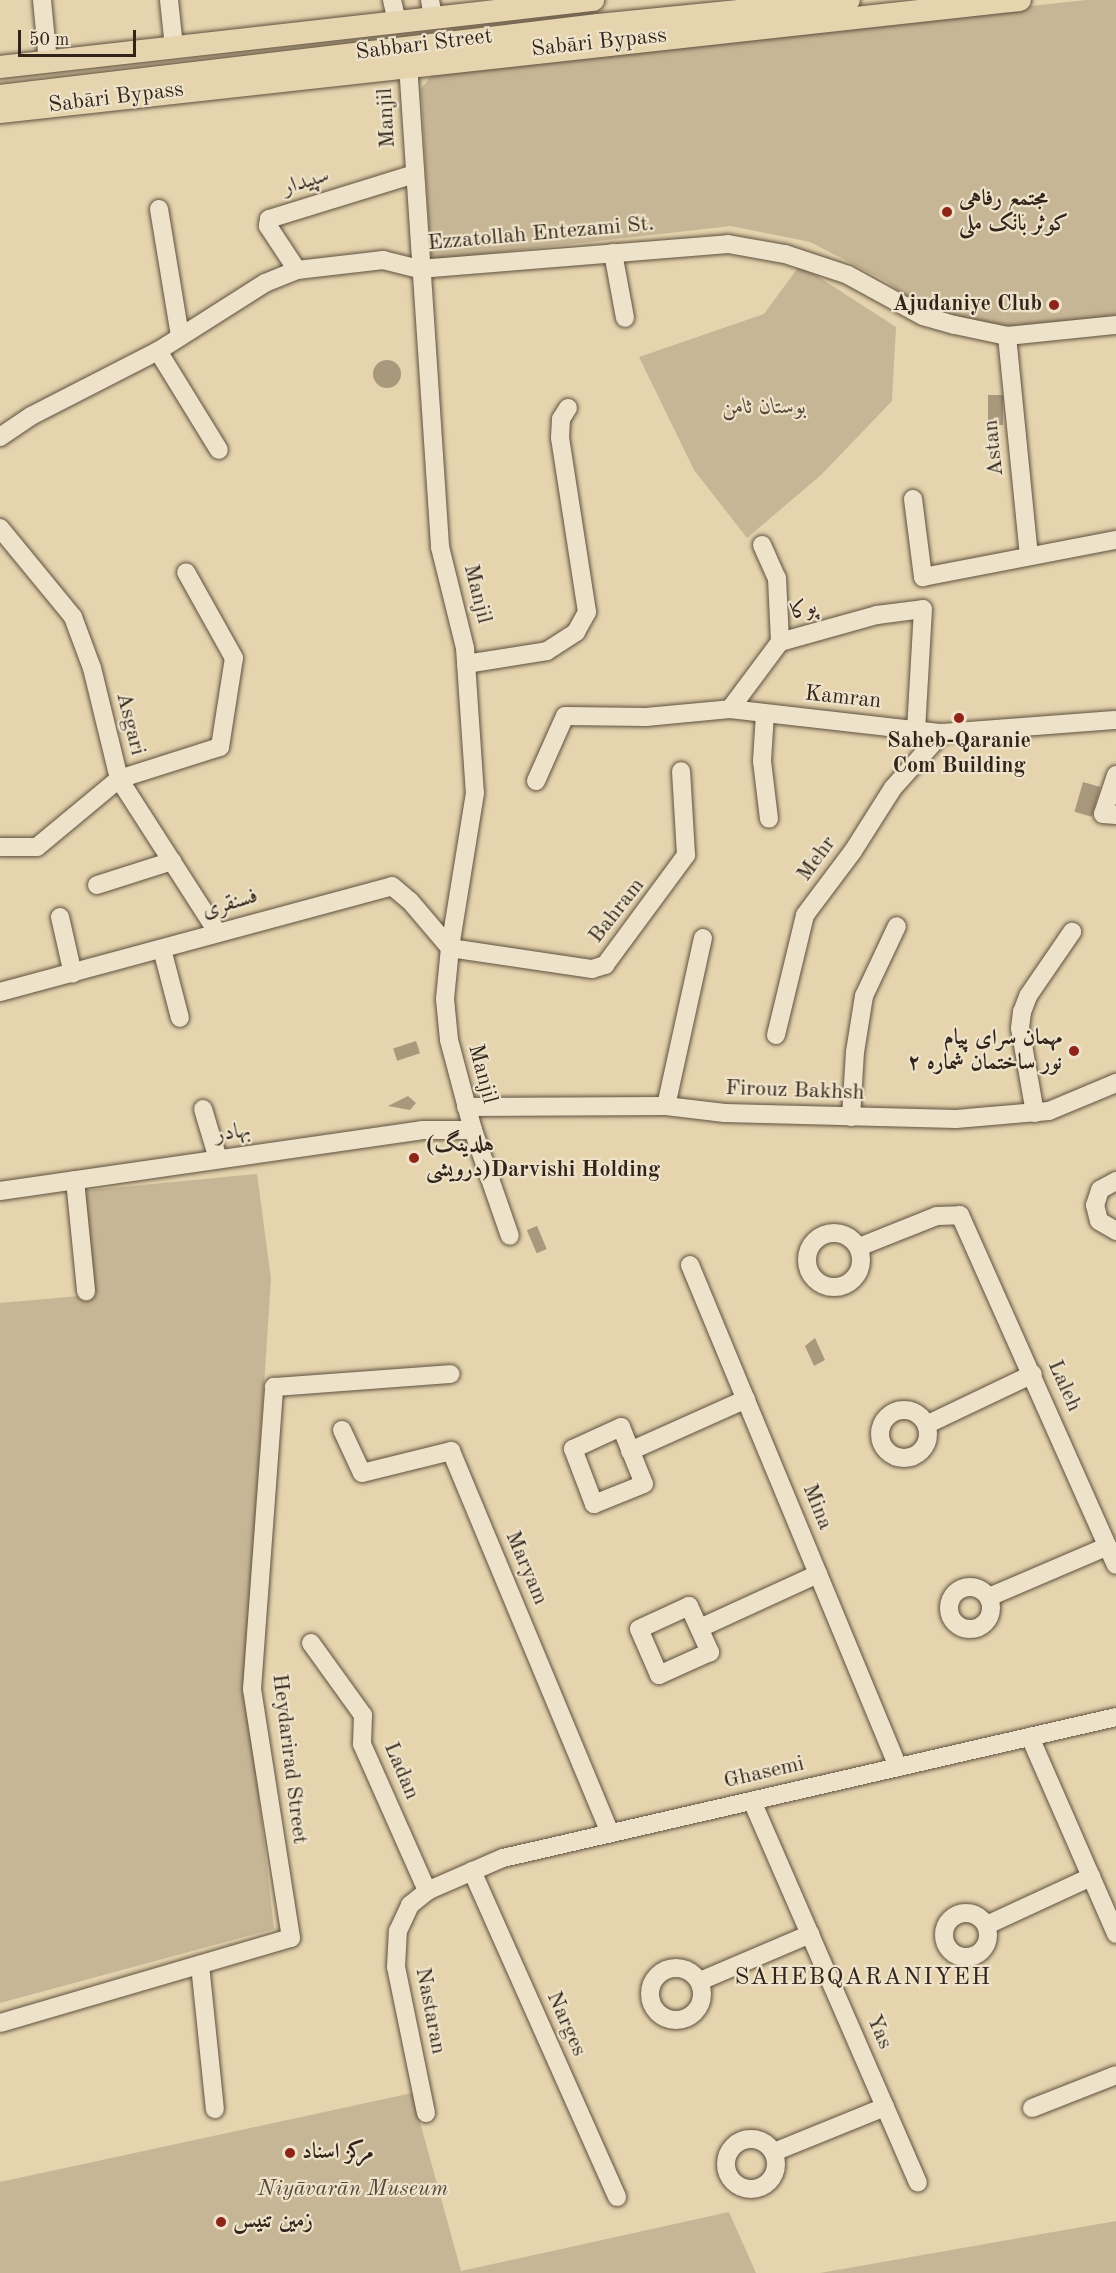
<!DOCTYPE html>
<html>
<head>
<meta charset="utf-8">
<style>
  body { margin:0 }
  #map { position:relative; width:1116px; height:2273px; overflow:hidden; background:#e5d4ae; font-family:"Old Standard TT",Amiri,serif }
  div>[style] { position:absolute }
  .green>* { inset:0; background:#c7b695 }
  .water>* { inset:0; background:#a8987c; transform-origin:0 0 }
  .round { border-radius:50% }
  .roads { filter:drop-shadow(0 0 2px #5f503f) drop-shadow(0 0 2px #5f503f) }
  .minor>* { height:18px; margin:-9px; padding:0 9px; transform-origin:9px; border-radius:9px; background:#eee3ca }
  .minor>.ring { margin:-9px; padding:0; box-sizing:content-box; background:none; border:18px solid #eee3ca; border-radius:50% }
  .major>* { height:22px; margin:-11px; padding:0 11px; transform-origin:11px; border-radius:11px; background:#e5d4ae }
  .dots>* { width:16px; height:16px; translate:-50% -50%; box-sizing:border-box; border:3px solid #eee3ca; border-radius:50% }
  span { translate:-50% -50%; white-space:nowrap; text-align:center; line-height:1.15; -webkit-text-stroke:4.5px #eee3ca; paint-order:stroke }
  .street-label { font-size:22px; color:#32241a }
  .poi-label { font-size:22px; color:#32241a; font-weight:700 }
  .left { translate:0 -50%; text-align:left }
  .right { translate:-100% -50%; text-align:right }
  .park-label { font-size:22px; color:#574839; font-style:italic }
  .neighbourhood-label { font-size:24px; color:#32241a; letter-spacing:1.5px }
  .scale { position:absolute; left:18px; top:30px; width:118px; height:27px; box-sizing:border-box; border:3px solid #32241a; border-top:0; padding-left:8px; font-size:18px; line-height:21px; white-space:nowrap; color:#32241a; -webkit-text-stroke:4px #eee3ca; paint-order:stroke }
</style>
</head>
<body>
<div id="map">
  <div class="green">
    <div style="clip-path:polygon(1086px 0,1116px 0,1116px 316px,1006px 329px,929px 313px,886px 281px,810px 242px,731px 226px,431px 260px,421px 89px,430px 77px,445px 69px)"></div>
    <div style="clip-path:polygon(800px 265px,896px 327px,892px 401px,821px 475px,747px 538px,694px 470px,639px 357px,764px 314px)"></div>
    <div style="clip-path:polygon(257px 1174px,271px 1279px,245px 1674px,274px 1929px,0 2003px,0 1303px,90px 1295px,80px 1191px)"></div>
    <div style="clip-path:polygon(412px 2093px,461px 2271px,729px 2212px,756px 2273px,0 2273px,0 2182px)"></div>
    <div style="clip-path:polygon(1116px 2221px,1116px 2273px,820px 2273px)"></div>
  </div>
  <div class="water">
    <div class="round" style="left:373px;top:360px;width:28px;height:28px"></div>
    <div style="left:988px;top:395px;width:15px;height:30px"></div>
    <div style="left:1083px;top:782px;width:18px;height:31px;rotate:16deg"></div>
    <div style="left:416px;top:1041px;width:13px;height:24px;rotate:72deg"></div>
    <div style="clip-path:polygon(408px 1096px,416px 1103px,410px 1110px,388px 1106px)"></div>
    <div style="left:537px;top:1226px;width:25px;height:11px;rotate:67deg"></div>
    <div style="clip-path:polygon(815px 1338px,825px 1360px,814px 1366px,805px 1346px)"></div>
  </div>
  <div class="roads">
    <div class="minor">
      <div style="left:42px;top:0;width:62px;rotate:84.5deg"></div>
      <div style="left:169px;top:0;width:47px;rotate:83.9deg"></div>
      <div style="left:392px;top:0;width:23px;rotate:77deg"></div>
      <div style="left:430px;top:0;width:17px;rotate:80deg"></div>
      <div style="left:408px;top:64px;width:484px;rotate:86.2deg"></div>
      <div style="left:440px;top:547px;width:104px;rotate:76.1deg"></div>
      <div style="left:465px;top:648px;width:145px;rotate:86.1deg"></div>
      <div style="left:475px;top:793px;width:157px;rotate:99.2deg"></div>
      <div style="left:450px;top:948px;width:51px;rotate:95.6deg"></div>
      <div style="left:445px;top:999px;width:41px;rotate:84.4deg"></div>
      <div style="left:449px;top:1040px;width:93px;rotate:75.1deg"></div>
      <div style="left:473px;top:1130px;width:112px;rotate:70.8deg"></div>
      <div style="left:159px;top:209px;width:129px;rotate:80.6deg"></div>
      <div style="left:613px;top:253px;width:66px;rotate:79.5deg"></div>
      <div style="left:297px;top:270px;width:53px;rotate:-123.4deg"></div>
      <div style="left:268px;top:226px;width:7px;rotate:-82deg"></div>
      <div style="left:269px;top:219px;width:152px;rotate:-17.2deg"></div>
      <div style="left:1007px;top:336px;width:221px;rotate:84.3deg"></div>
      <div style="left:158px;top:351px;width:116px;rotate:58.4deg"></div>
      <div style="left:0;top:437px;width:37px;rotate:-34deg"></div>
      <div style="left:31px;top:416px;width:143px;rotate:-27.1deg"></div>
      <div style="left:158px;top:351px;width:127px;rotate:-32.4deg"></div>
      <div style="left:265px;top:283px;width:35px;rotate:-22deg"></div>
      <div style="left:297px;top:270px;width:87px;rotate:-6.6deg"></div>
      <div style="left:383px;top:260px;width:37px;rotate:14deg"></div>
      <div style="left:419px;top:269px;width:310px;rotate:-4.6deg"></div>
      <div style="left:728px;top:244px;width:58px;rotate:10deg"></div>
      <div style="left:785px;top:254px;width:66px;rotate:18.4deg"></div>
      <div style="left:848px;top:275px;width:85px;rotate:28.7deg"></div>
      <div style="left:923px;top:316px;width:33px;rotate:16deg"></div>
      <div style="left:955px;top:325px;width:53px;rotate:11.9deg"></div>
      <div style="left:1007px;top:336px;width:110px;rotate:-5.8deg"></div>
      <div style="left:913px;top:499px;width:79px;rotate:82.7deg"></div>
      <div style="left:923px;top:577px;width:197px;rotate:-10.9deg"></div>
      <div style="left:0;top:528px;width:115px;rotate:50.6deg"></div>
      <div style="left:73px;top:617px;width:54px;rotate:69.6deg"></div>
      <div style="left:92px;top:668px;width:114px;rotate:76.3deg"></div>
      <div style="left:119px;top:779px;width:183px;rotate:57.3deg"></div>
      <div style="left:762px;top:545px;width:36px;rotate:66deg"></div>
      <div style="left:777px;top:578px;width:64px;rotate:87.3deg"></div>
      <div style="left:466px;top:664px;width:82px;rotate:-9.1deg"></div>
      <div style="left:547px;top:651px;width:35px;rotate:-33deg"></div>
      <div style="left:576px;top:632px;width:23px;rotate:-61deg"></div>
      <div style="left:587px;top:612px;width:176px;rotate:-98.8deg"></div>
      <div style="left:560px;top:438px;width:19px;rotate:-87deg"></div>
      <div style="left:561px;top:419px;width:13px;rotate:-58deg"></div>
      <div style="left:730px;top:709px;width:84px;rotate:-53.3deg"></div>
      <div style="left:780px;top:642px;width:101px;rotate:-15.6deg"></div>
      <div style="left:877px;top:615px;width:46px;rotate:-7.4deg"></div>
      <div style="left:923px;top:609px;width:121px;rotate:93.3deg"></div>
      <div style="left:765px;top:714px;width:47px;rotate:93.7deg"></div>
      <div style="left:762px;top:761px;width:58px;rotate:83.1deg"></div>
      <div style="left:1116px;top:775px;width:41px;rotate:108.4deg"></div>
      <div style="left:1103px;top:814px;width:13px;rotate:4deg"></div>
      <div style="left:536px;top:781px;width:71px;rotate:-66deg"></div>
      <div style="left:565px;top:716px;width:81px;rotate:0.7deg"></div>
      <div style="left:646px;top:717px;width:84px;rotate:-5.4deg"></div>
      <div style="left:730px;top:709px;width:213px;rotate:6.5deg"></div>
      <div style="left:942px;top:733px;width:174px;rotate:-4.3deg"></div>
      <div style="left:0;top:847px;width:37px"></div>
      <div style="left:37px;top:847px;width:107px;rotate:-39.7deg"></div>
      <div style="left:119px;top:779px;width:106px;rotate:-17.6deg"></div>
      <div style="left:220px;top:747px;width:90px;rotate:-81.1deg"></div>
      <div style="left:234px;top:658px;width:98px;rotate:-119.2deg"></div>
      <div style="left:97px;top:885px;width:79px;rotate:-17.7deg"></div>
      <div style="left:60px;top:917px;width:58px;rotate:77.2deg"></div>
      <div style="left:162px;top:949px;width:71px;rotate:75.4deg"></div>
      <div style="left:0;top:992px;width:406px;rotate:-15.1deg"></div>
      <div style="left:392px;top:886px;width:23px;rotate:40deg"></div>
      <div style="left:410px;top:901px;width:62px;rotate:49.6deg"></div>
      <div style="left:450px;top:948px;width:144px;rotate:8.4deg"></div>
      <div style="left:592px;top:969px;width:14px;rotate:-17deg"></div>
      <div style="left:605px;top:965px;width:137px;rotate:-53.6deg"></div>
      <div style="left:686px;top:855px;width:84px;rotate:-93.4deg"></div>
      <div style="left:776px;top:1035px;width:123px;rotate:-76.4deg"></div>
      <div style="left:805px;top:915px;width:80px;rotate:-53.1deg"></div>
      <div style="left:853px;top:851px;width:75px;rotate:-57.6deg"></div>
      <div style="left:893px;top:788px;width:74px;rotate:-48.3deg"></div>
      <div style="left:666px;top:1106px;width:172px;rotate:-77.6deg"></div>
      <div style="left:466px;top:1107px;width:200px;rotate:-0.3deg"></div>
      <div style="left:666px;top:1106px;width:59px;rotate:6.8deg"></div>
      <div style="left:725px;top:1113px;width:231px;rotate:1.5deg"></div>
      <div style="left:956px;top:1119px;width:93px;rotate:-4.9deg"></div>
      <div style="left:1049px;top:1111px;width:73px;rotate:-22.7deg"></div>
      <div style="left:203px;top:1109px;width:52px;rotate:73.3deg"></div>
      <div style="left:1035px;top:1113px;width:86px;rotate:-100deg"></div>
      <div style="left:1020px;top:1028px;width:16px;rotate:-83deg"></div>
      <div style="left:1022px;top:1012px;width:17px;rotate:-69deg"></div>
      <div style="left:1028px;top:996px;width:78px;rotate:-55.5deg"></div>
      <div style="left:851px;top:1117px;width:65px;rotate:-86.5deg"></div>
      <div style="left:855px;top:1052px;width:57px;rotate:-80.9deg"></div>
      <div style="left:864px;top:996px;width:77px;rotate:-64.8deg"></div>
      <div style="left:75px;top:1180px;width:112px;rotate:84.3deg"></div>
      <div style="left:1116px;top:1181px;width:18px;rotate:151deg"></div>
      <div style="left:1100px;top:1190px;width:16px;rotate:108deg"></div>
      <div style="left:1095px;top:1205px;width:16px;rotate:76deg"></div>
      <div style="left:1099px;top:1221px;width:20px;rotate:30deg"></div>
      <div style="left:0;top:1191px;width:426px;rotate:-8.2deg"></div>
      <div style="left:422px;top:1130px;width:51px"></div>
      <div class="ring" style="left:807px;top:1233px;width:36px;height:36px"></div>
      <div style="left:859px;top:1247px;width:84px;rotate:-21.7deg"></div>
      <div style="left:937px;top:1216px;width:23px;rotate:-2deg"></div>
      <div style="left:960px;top:1215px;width:383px;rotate:66deg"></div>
      <div style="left:690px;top:1265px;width:543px;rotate:67.49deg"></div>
      <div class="ring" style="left:880px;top:1410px;width:30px;height:30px"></div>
      <div style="left:928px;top:1424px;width:116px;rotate:-25.5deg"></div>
      <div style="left:621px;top:1427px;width:61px;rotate:68deg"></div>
      <div style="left:644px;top:1484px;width:54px;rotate:158.2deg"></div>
      <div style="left:594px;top:1504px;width:59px;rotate:-110.9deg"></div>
      <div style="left:573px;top:1449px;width:53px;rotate:-24.6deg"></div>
      <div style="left:342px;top:1430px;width:47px;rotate:65.1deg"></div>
      <div style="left:362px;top:1473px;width:92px;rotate:-13.9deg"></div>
      <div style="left:451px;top:1451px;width:414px;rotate:67.4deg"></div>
      <div style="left:630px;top:1451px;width:127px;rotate:-24.1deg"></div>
      <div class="ring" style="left:949px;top:1587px;width:24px;height:24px"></div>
      <div style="left:989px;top:1597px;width:129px;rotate:-23.2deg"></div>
      <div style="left:689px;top:1606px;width:51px;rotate:65.5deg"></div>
      <div style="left:710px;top:1652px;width:56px;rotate:155.7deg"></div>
      <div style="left:659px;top:1675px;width:50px;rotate:-113.5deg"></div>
      <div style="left:639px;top:1629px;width:55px;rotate:-24.7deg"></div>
      <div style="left:700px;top:1628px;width:130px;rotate:-24.6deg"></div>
      <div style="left:311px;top:1643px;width:89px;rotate:54.2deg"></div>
      <div style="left:363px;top:1715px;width:29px;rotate:92deg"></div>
      <div style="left:362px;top:1744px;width:161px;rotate:66.1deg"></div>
      <div style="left:1030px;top:1737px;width:215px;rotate:66.4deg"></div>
      <div style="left:752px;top:1801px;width:416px;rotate:66.5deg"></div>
      <div style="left:472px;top:1871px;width:357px;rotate:66deg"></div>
      <div class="ring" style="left:944px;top:1913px;width:26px;height:26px"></div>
      <div style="left:987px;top:1925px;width:115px;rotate:-24.8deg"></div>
      <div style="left:200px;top:1965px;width:145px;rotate:84.1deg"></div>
      <div class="ring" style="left:650px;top:1968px;width:34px;height:34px"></div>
      <div style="left:700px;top:1981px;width:120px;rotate:-23.1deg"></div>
      <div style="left:0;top:2023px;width:303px;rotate:-16.3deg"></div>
      <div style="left:291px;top:1938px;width:252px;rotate:-98.9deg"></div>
      <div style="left:252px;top:1689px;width:303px;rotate:-85.8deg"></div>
      <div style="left:274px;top:1387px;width:177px;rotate:-4.2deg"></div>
      <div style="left:1032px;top:2108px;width:90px;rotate:-21.4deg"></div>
      <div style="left:426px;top:2113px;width:149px;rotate:-101.6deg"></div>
      <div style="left:396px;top:1967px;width:36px;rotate:-87deg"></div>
      <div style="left:398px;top:1931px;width:29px;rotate:-65deg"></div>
      <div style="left:410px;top:1905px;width:22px;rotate:-39deg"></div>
      <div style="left:427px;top:1891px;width:83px;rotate:-23.5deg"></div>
      <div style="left:503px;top:1858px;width:629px;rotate:-12.95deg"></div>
      <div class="ring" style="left:726px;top:2139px;width:32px;height:32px"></div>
      <div style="left:774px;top:2152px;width:120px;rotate:-22.1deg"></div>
    </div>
    <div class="major">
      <div style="left:0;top:67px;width:597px;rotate:-6.45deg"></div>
      <div style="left:0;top:96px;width:602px;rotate:-6.77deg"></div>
      <div style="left:598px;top:25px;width:252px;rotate:-5.7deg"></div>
      <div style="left:0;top:112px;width:1026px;rotate:-6.27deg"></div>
    </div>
  </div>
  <div class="dots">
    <div style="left:947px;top:212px;background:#8f2418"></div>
    <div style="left:1054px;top:305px;background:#8f2418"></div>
    <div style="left:959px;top:718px;background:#8f2418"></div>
    <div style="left:1074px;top:1051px;background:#8f2418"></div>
    <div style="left:414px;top:1158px;background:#8f2418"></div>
    <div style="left:290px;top:2153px;background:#8f2418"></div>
    <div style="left:221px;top:2222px;background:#8f2418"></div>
  </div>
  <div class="street-label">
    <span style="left:599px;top:43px;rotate:-6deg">Sabāri Bypass</span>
    <span style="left:424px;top:45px;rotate:-7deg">Sabbari Street</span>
    <span style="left:116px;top:98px;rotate:-7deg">Sabāri Bypass</span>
    <span style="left:387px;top:118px;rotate:-93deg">Manjil</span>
    <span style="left:306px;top:182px;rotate:-17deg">سپیدار</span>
    <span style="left:541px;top:234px;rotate:-5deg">Ezzatollah Entezami St.</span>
    <span style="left:994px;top:448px;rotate:-96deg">Astan</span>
    <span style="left:477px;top:594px;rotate:76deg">Manjil</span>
    <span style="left:804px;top:610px;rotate:-16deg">پوکا</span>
    <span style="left:843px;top:698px;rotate:6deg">Kamran</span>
    <span style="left:130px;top:724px;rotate:76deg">Asgari</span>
    <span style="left:817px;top:859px;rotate:-54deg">Mehr</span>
    <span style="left:230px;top:904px;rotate:-17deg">فسنقری</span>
    <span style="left:617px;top:911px;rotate:-52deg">Bahram</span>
    <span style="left:482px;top:1074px;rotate:75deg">Manjil</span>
    <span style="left:795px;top:1091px;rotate:2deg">Firouz Bakhsh</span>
    <span style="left:233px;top:1133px;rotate:-8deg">بهادر</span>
    <span style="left:1064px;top:1386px;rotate:66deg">Laleh</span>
    <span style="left:817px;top:1507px;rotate:68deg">Mina</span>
    <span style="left:526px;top:1568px;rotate:67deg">Maryam</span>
    <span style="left:289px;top:1759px;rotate:83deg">Heydarirad Street</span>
    <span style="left:401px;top:1771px;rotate:67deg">Ladan</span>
    <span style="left:764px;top:1773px;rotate:-13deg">Ghasemi</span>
    <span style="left:430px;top:2011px;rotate:79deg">Nastaran</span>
    <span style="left:566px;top:2024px;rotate:66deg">Narges</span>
    <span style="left:879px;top:2032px;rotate:67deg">Yas</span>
  </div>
  <div class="poi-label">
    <span class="left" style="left:959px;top:212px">مجتمع رفاهی<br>کوثر بانک ملی</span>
    <span class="right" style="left:1042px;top:305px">Ajudaniye Club</span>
    <span style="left:959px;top:754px">Saheb-Qaranie<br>Com Building</span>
    <span class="right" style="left:1062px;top:1051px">مهمان سرای پیام<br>نور ساختمان شماره ۲</span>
    <span class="left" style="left:426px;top:1158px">(هلدینگ<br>درویشی)Darvishi Holding</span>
    <span class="left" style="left:302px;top:2153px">مرکز اسناد</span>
    <span class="left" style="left:233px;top:2222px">زمین تنیس</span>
  </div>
  <div class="park-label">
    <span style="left:764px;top:408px">بوستان ثامن</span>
    <span style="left:353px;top:2190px">Niyāvarān Museum</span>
  </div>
  <div class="neighbourhood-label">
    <span style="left:863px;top:1979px">SAHEBQARANIYEH</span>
  </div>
  <div class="scale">50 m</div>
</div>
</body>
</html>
